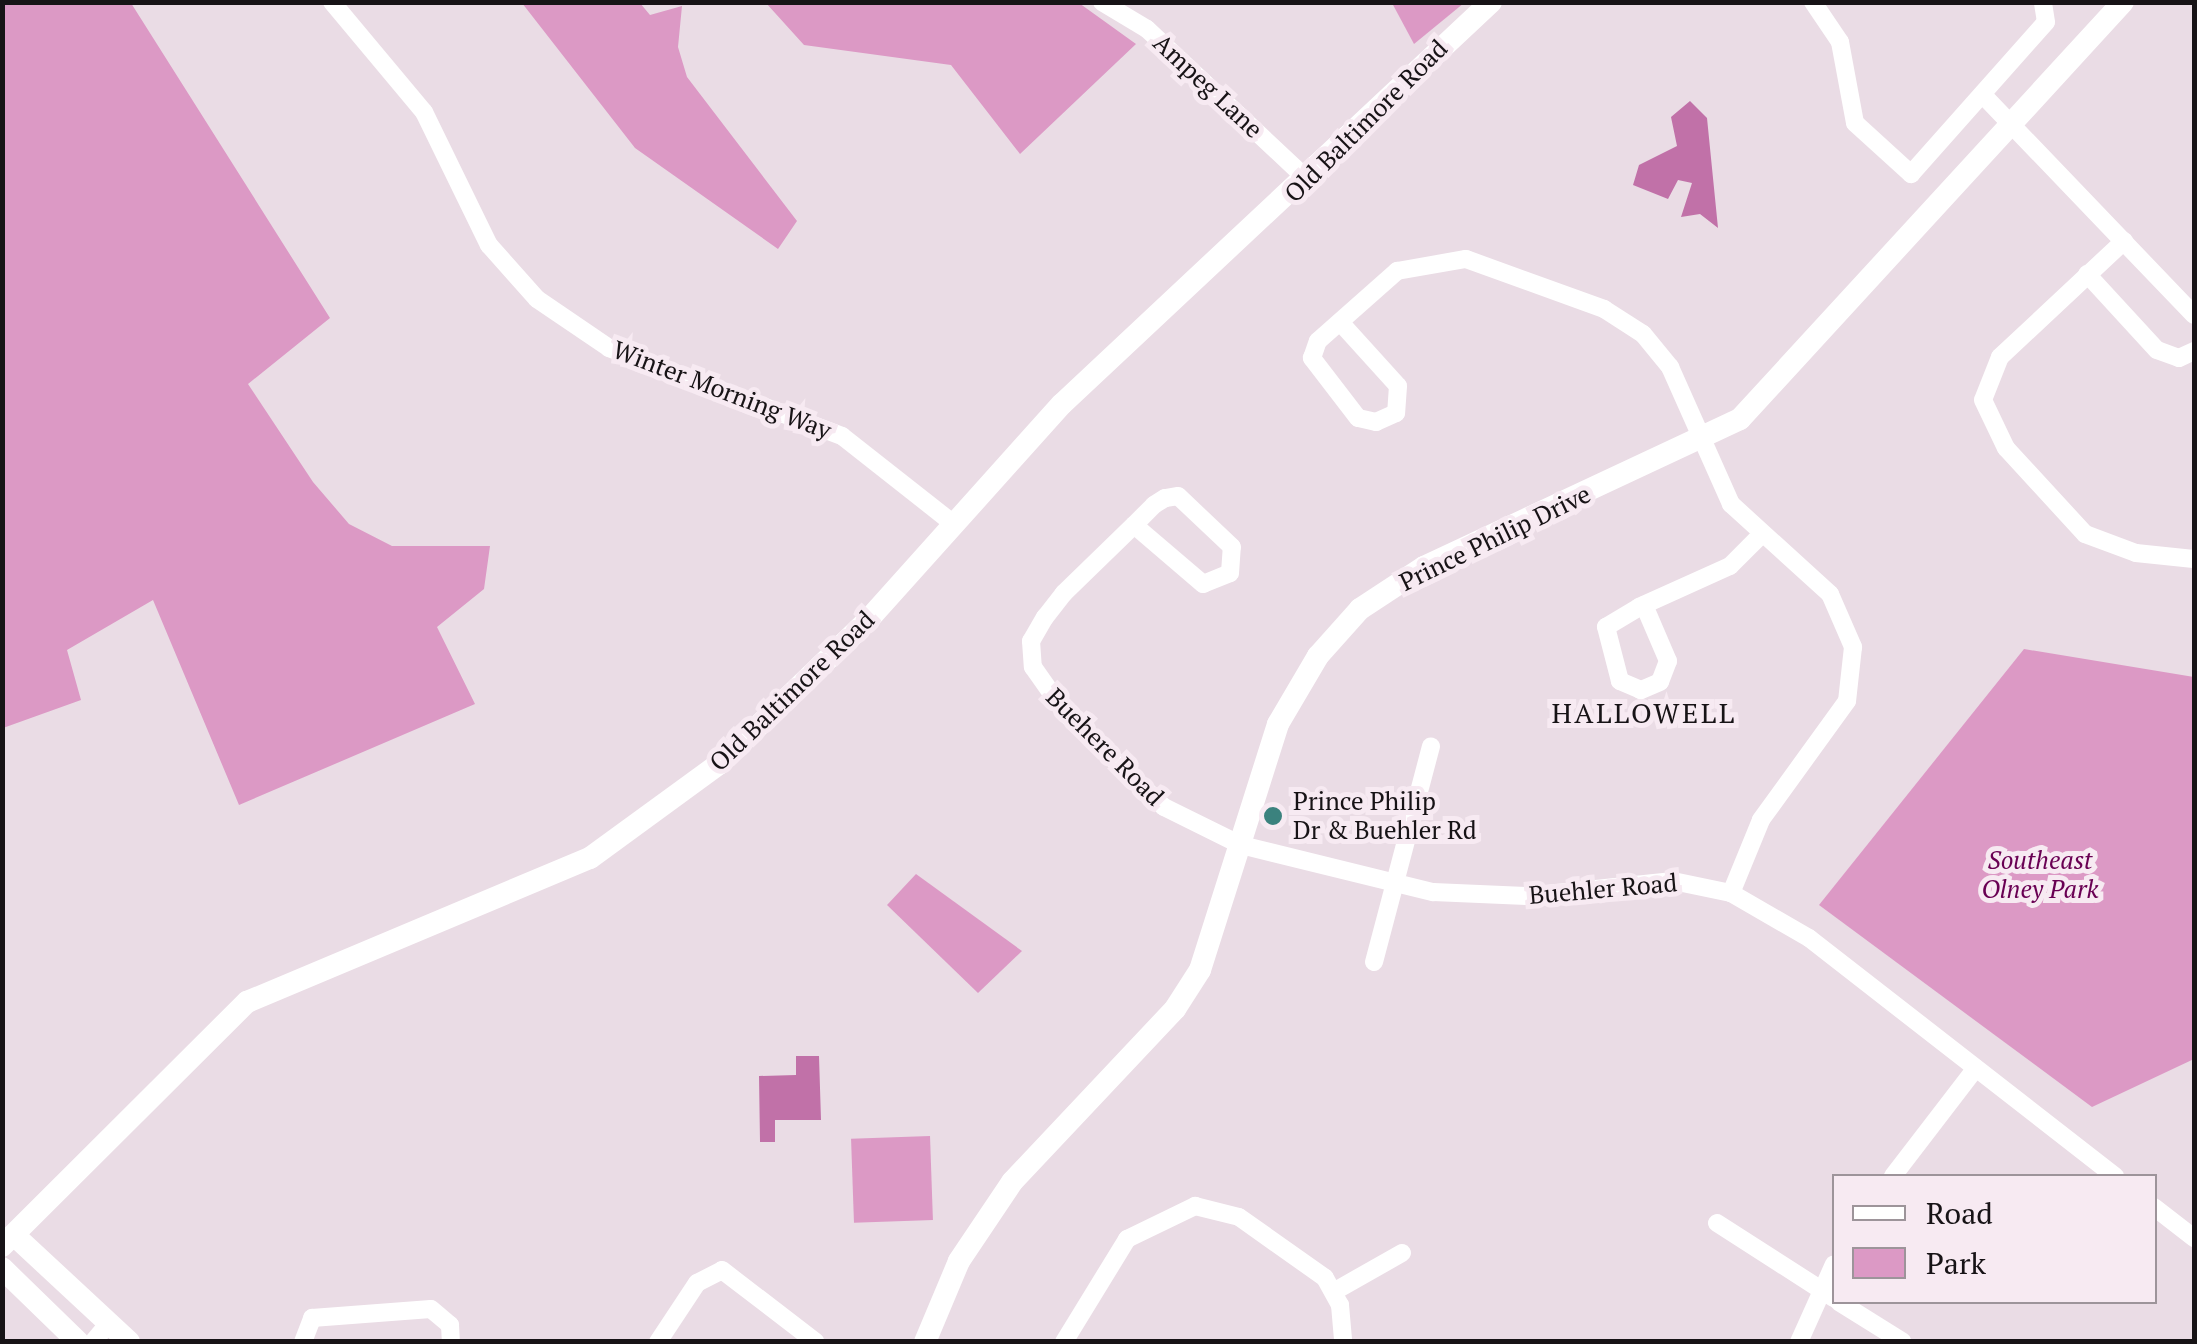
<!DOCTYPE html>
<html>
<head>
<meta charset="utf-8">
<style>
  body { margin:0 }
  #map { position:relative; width:2197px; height:1344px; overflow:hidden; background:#eadce5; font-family:"PT Serif",serif }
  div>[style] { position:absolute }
  .green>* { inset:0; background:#dc99c5; transform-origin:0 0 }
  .water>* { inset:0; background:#c171a8 }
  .minor>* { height:18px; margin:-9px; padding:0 9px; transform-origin:9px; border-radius:9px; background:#fff }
  .tertiary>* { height:22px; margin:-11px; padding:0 11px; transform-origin:11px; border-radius:11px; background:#fff }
  .dots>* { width:28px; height:28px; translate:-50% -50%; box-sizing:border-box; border:5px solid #f7eaf2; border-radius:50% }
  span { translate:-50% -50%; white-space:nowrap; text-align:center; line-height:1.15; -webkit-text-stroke:10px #f7eaf2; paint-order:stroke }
  .street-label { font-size:25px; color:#171316 }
  .poi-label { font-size:25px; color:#171316 }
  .left { translate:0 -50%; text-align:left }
  .park-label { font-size:25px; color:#690053; font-style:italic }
  .neighbourhood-label { font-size:28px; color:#171316; letter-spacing:2.5px }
  .frame { position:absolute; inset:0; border:5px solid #171316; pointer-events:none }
  .legend { position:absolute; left:1832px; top:1174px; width:325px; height:130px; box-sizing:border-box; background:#f7eaf2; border:2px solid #9d949a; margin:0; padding:12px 18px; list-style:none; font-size:30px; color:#171316 }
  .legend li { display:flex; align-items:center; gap:20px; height:50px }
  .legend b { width:50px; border:2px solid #9d949a }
</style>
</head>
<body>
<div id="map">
  <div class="green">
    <div style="clip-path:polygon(2px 3px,131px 3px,330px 318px,248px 384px,313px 482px,349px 524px,392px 546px,490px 546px,484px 589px,437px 627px,475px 704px,239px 805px,153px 600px,67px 650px,81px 700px,3px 728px)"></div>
    <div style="clip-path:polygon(522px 3px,640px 3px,650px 15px,682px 6px,678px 47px,687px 77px,797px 221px,778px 249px,635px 148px)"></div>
    <div style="clip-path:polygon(766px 3px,1079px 3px,1136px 44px,1020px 154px,951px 65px,804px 45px)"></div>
    <div style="clip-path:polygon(1392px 3px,1464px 3px,1414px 44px)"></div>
    <div style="clip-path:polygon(2024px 649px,2194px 677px,2194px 1059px,2092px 1107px,1819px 905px)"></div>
    <div style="clip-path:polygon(916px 874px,1022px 951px,978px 993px,887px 905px)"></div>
    <div style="left:930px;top:1136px;width:84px;height:79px;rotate:88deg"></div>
  </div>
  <div class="water">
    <div style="clip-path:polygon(1690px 101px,1707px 118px,1718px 228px,1700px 214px,1681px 217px,1692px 183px,1678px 180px,1668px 199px,1633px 185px,1639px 165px,1677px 146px,1671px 117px)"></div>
    <div style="clip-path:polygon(796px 1056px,819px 1056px,821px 1120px,775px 1120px,775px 1142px,760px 1142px,759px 1076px,796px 1075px)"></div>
  </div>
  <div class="minor">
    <div style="left:332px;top:2px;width:143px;rotate:50.1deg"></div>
    <div style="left:424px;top:112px;width:148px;rotate:64deg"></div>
    <div style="left:489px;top:245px;width:72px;rotate:48.4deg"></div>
    <div style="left:537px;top:299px;width:87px;rotate:34.2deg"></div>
    <div style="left:609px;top:348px;width:249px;rotate:20.7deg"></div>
    <div style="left:842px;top:436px;width:142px;rotate:38.2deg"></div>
    <div style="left:1102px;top:2px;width:52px;rotate:31deg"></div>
    <div style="left:1147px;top:29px;width:219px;rotate:43.2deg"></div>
    <div style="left:1813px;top:2px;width:48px;rotate:56deg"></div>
    <div style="left:1840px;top:42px;width:82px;rotate:79.5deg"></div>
    <div style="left:1855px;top:123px;width:76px;rotate:42.3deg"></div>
    <div style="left:1911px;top:174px;width:203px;rotate:-48.4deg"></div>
    <div style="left:2046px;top:22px;width:20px;rotate:-99deg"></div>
    <div style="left:1983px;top:95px;width:305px;rotate:46.2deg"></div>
    <div style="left:2124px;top:241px;width:170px;rotate:136.9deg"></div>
    <div style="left:2000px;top:357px;width:46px;rotate:111.6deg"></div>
    <div style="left:1983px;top:400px;width:53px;rotate:64.4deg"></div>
    <div style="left:2006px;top:448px;width:117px;rotate:47.4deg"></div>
    <div style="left:2085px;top:534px;width:54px;rotate:20.4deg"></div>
    <div style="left:2136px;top:553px;width:58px;rotate:5.9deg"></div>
    <div style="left:2087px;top:274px;width:103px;rotate:47.4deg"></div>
    <div style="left:2157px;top:350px;width:23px;rotate:20deg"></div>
    <div style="left:2179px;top:358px;width:17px;rotate:-25deg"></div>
    <div style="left:1340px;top:322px;width:86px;rotate:47.8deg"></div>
    <div style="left:1398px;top:386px;width:27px;rotate:94deg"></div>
    <div style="left:1396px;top:413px;width:22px;rotate:156deg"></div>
    <div style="left:1376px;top:422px;width:18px;rotate:-167deg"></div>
    <div style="left:1358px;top:418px;width:76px;rotate:-127.5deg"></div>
    <div style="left:1312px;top:358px;width:18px;rotate:-71deg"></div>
    <div style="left:1318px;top:341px;width:106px;rotate:-41.5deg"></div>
    <div style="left:1397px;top:271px;width:70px;rotate:-9.9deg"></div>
    <div style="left:1466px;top:259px;width:147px;rotate:19.9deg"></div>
    <div style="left:1604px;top:309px;width:46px;rotate:32.7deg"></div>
    <div style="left:1643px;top:334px;width:43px;rotate:50.7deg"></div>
    <div style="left:1670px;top:367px;width:150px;rotate:66deg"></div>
    <div style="left:1731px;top:504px;width:134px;rotate:42.3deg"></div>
    <div style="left:1830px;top:594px;width:58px;rotate:66.5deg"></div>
    <div style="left:1853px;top:647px;width:54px;rotate:96.3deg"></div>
    <div style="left:1847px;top:701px;width:147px;rotate:125.9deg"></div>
    <div style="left:1761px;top:820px;width:79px;rotate:112.3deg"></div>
    <div style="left:1134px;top:525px;width:91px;rotate:40.5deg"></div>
    <div style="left:1203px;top:584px;width:29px;rotate:-22deg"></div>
    <div style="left:1230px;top:573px;width:26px;rotate:-86deg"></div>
    <div style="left:1232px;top:547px;width:74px;rotate:-136.6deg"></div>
    <div style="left:1178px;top:496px;width:13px;rotate:171deg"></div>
    <div style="left:1165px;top:498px;width:13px;rotate:148deg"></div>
    <div style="left:1154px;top:505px;width:28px;rotate:135deg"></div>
    <div style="left:1134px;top:525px;width:98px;rotate:135.8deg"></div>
    <div style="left:1064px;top:593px;width:31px;rotate:128deg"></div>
    <div style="left:1045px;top:617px;width:28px;rotate:120deg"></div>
    <div style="left:1031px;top:641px;width:26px;rotate:86deg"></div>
    <div style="left:1033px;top:667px;width:57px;rotate:54.9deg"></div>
    <div style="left:1066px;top:714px;width:135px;rotate:43.5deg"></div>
    <div style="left:1164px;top:807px;width:86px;rotate:26.3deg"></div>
    <div style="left:1241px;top:845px;width:198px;rotate:13.8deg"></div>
    <div style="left:1433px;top:892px;width:95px;rotate:2.4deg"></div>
    <div style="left:1528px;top:896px;width:146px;rotate:-5.9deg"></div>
    <div style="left:1673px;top:881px;width:59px;rotate:11.7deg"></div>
    <div style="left:1731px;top:893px;width:90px;rotate:30deg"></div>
    <div style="left:1809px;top:938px;width:388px;rotate:37.9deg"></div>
    <div style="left:1644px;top:605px;width:61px;rotate:66.8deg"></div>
    <div style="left:1668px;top:661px;width:22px;rotate:111deg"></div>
    <div style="left:1660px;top:682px;width:21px;rotate:157deg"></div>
    <div style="left:1641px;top:690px;width:23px;rotate:-157deg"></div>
    <div style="left:1620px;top:681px;width:56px;rotate:-104.5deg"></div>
    <div style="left:1606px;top:627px;width:39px;rotate:-31deg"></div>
    <div style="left:1639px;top:607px;width:100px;rotate:-24.3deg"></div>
    <div style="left:1730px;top:566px;width:45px;rotate:-45deg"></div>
    <div style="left:1374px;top:962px;width:223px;rotate:-75.2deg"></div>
    <div style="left:1893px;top:1176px;width:136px;rotate:-52.5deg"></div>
    <div style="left:2154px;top:1207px;width:51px;rotate:37.8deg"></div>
    <div style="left:1717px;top:1223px;width:139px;rotate:32.7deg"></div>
    <div style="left:1335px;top:1291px;width:77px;rotate:-29.6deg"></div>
    <div style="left:1839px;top:1302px;width:75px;rotate:32deg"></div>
    <div style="left:93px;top:1342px;width:25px;rotate:-50deg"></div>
    <div style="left:303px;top:1342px;width:26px;rotate:-69deg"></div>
    <div style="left:312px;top:1318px;width:119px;rotate:-4.3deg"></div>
    <div style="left:431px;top:1309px;width:25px;rotate:40deg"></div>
    <div style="left:450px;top:1325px;width:17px;rotate:87deg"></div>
    <div style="left:658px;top:1342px;width:71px;rotate:-56.5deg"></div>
    <div style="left:697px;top:1283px;width:28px;rotate:-27deg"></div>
    <div style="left:722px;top:1270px;width:118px;rotate:37.5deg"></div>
    <div style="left:1064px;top:1342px;width:121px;rotate:-58.5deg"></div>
    <div style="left:1127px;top:1239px;width:76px;rotate:-25.9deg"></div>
    <div style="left:1195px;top:1206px;width:45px;rotate:14deg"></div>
    <div style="left:1239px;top:1217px;width:105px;rotate:35.3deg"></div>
    <div style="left:1325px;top:1278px;width:31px;rotate:61deg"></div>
    <div style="left:1340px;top:1305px;width:37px;rotate:85deg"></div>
    <div style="left:1799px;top:1342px;width:85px;rotate:-65.8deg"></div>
  </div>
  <div class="tertiary">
    <div style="left:14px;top:1235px;width:157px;rotate:42.9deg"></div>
    <div style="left:2px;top:1246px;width:346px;rotate:-44.9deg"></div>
    <div style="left:247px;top:1002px;width:372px;rotate:-22.8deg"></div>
    <div style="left:590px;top:858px;width:160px;rotate:-36.1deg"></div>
    <div style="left:719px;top:764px;width:207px;rotate:-44deg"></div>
    <div style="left:868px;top:620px;width:290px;rotate:-48.1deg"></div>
    <div style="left:1062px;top:404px;width:588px;rotate:-43.14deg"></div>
    <div style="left:2px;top:1268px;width:106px;rotate:44.2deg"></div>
    <div style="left:925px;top:1342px;width:88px;rotate:-67.2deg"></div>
    <div style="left:959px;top:1261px;width:95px;rotate:-56.1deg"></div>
    <div style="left:1012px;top:1182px;width:238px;rotate:-46.7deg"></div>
    <div style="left:1175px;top:1009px;width:46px;rotate:-57.3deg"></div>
    <div style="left:1200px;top:970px;width:258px;rotate:-72.4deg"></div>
    <div style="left:1278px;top:724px;width:79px;rotate:-59.5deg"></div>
    <div style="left:1318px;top:656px;width:63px;rotate:-48.2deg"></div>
    <div style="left:1360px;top:609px;width:77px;rotate:-33.3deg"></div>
    <div style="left:1424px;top:567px;width:349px;rotate:-25.1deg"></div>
    <div style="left:1740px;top:419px;width:566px;rotate:-47.43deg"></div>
  </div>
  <div class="dots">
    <div style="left:1273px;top:816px;background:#3b827e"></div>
  </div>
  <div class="street-label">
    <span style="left:1208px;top:86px;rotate:43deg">Ampeg Lane</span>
    <span style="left:1366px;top:121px;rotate:-45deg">Old Baltimore Road</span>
    <span style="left:722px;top:390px;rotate:21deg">Winter Morning Way</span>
    <span style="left:1495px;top:538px;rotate:-26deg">Prince Philip Drive</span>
    <span style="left:792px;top:691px;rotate:-44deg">Old Baltimore Road</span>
    <span style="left:1105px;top:747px;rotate:45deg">Buehere Road</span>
    <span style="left:1603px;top:889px;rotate:-5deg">Buehler Road</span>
  </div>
  <div class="poi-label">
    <span class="left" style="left:1293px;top:816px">Prince Philip<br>Dr &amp; Buehler Rd</span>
  </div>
  <div class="park-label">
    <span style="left:2040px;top:875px">Southeast<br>Olney Park</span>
  </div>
  <div class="neighbourhood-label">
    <span style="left:1644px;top:713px">HALLOWELL</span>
  </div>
  <div class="frame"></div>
  <ul class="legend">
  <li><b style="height:12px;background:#fff"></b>Road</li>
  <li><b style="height:28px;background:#dc99c5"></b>Park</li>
  </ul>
</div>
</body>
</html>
